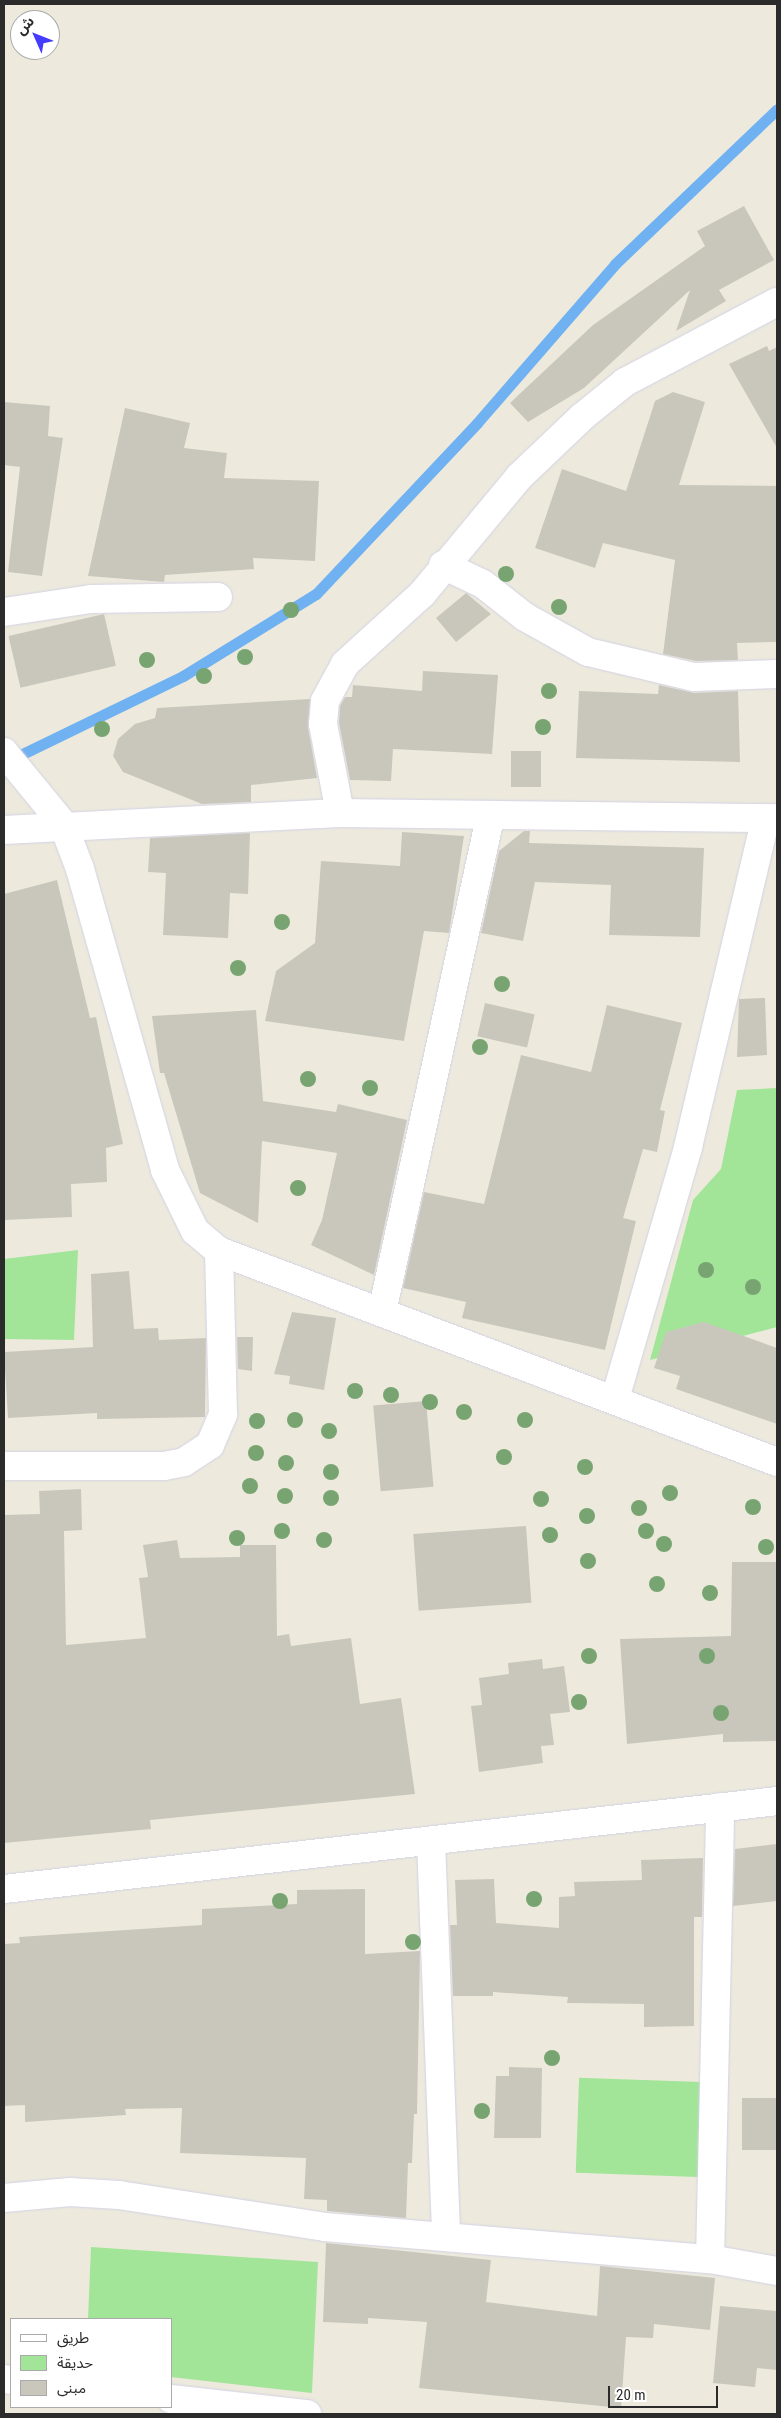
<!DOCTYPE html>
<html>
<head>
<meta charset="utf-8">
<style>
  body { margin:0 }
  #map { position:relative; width:781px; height:2418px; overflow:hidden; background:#edeadd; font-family:"Roboto Condensed","Noto Sans Arabic",sans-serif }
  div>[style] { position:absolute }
  .green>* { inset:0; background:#a2e599; transform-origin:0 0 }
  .stream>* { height:11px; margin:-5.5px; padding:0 5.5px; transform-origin:5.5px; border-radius:5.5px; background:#6fb1f1 }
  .building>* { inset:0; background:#c9c7bc; transform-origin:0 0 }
  .roads { filter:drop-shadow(0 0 1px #d3d2e4) drop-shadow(0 0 1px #d3d2e4) }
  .minor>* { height:28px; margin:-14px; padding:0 14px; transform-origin:14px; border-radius:14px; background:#fff }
  .trees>* { width:16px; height:16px; margin:-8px; border-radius:50%; background:#78a472 }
  span { translate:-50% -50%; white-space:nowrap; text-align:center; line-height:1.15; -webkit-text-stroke:4px #fff; paint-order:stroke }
  .frame { position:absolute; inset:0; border:5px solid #2b2b2b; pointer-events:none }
  .legend { position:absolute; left:10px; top:2318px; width:162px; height:90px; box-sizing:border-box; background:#fff; border:1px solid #aaa; margin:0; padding:6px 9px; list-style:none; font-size:15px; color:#2b2b2b }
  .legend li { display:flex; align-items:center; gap:10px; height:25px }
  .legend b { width:25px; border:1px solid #aaa }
  .north { position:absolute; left:10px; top:10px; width:50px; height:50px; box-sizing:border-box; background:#fff; border:1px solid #aaa; border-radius:50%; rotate:314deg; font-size:14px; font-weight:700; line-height:20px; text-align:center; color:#2b2b2b }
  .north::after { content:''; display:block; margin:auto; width:18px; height:22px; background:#433bfd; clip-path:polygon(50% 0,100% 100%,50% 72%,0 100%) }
  .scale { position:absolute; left:608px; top:2386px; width:110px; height:22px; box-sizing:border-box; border:2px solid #2b2b2b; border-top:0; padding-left:6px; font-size:15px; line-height:18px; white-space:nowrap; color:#2b2b2b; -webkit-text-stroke:4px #fff; paint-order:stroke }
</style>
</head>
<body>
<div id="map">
  <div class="green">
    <div style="clip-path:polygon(777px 1088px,777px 1327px,650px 1360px,693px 1200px,721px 1169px,737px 1090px)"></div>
    <div style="clip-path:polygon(78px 1250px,74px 1340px,4px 1339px,4px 1259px)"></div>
    <div style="left:701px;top:2082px;width:95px;height:122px;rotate:92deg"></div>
    <div style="clip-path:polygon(91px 2247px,318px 2262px,312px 2393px,171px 2377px,171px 2319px,88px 2319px)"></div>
  </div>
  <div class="stream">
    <div style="left:10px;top:760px;width:192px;rotate:-25.9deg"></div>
    <div style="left:183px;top:676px;width:156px;rotate:-31.7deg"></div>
    <div style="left:316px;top:594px;width:235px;rotate:-46.7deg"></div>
    <div style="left:477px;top:423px;width:211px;rotate:-49deg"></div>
    <div style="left:615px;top:264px;width:224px;rotate:-43.7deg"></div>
  </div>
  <div class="building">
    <div style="clip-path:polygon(744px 206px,774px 260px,719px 290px,726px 301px,676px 331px,690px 290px,584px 388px,528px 422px,510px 403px,593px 325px,705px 246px,697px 231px)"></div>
    <div style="clip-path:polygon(767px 346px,769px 351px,777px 347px,777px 448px,729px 364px)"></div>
    <div style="clip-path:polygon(673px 392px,705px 402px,679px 485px,777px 486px,776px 642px,737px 643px,738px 660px,696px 661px,663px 654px,675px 560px,603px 543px,595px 568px,535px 548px,562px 469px,626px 491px,655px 401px)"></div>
    <div style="clip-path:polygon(4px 402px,50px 406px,48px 436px,63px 438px,42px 576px,8px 572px,20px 467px,4px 465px)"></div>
    <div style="clip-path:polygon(125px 408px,190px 423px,184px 448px,227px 453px,224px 478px,319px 481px,315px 561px,253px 558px,254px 569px,165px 575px,164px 582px,88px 576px)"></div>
    <div style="clip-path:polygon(466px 593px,491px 614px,456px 642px,436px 618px)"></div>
    <div style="left:104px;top:614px;width:53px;height:98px;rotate:77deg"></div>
    <div style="clip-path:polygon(423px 671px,498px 675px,492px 754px,393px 749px,391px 781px,350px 780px,339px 723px,340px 706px,345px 697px,352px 697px,353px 685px,422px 691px)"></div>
    <div style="clip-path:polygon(659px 685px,694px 693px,738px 691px,740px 762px,576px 758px,579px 691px,658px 694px)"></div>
    <div style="clip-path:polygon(310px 699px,308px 727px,317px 778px,251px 785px,251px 802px,202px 804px,123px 772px,113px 756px,118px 739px,135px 724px,155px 718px,157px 708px)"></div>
    <div style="left:511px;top:751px;width:30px;height:36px"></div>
    <div style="clip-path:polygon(524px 831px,530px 831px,529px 843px,704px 848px,700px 937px,609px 935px,611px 885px,535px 882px,523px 941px,481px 933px,499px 851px)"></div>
    <div style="clip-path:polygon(402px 832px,464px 836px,449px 933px,424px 931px,404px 1041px,265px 1021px,276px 971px,315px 943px,321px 861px,400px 866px)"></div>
    <div style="clip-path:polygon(250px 833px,248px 894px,230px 893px,228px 938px,163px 935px,166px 873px,148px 872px,150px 838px)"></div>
    <div style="clip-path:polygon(57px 880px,90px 1018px,96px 1017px,123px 1144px,106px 1148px,107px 1182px,71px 1184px,72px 1217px,4px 1220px,4px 894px)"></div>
    <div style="clip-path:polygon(765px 998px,767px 1055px,737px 1057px,739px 999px)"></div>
    <div style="left:485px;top:1003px;width:51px;height:34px;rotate:13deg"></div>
    <div style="clip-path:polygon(607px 1005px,682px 1023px,660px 1110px,665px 1111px,657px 1152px,643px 1149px,623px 1218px,636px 1221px,605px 1350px,462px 1318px,466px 1302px,403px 1288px,424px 1192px,484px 1204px,521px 1055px,591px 1072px)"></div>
    <div style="clip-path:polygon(256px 1010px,263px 1101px,336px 1112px,338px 1104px,407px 1120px,374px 1275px,311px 1245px,322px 1220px,337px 1153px,262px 1141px,258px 1223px,200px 1193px,164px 1073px,160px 1073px,152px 1016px)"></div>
    <div style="clip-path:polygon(129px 1271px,134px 1329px,158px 1328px,159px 1340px,206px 1338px,205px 1417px,97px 1419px,97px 1413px,8px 1418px,4px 1352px,93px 1347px,91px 1274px)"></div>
    <div style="clip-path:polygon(292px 1312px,336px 1318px,324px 1390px,289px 1384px,290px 1376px,274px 1374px)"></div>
    <div style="clip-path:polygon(704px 1322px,777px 1348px,777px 1424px,676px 1389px,680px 1376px,654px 1368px,666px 1332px)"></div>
    <div style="clip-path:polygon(237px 1337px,253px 1337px,252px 1371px,238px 1369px)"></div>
    <div style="left:426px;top:1401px;width:86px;height:53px;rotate:85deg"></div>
    <div style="clip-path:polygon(81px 1489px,82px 1530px,64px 1531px,66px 1645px,146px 1638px,139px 1578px,148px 1577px,143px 1545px,177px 1540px,180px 1558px,240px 1557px,240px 1545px,276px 1545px,277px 1636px,289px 1634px,291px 1646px,351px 1638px,360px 1704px,401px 1698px,415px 1794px,150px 1820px,151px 1829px,4px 1843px,4px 1515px,40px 1514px,39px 1491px)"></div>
    <div style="left:526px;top:1526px;width:77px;height:113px;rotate:86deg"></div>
    <div style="clip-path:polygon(732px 1562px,777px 1562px,777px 1741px,723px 1742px,723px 1734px,627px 1744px,620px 1639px,731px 1636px)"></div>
    <div style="clip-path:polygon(542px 1659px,543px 1669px,564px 1666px,570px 1712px,550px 1714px,554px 1745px,541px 1746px,543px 1763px,479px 1772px,471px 1706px,482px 1705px,479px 1678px,509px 1674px,508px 1663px)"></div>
    <div style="clip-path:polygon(777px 1844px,777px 1901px,733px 1906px,735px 1849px)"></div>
    <div style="clip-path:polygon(703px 1858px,702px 1917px,694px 1917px,694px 2026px,644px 2027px,644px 2004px,567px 2003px,568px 1997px,493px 1992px,493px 1996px,453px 1996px,450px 1925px,457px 1925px,455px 1880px,494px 1879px,496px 1923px,559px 1928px,559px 1897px,575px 1896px,574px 1882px,642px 1880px,641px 1860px)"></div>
    <div style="clip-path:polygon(365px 1889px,365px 1954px,420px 1951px,417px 2114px,414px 2114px,412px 2163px,408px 2163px,406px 2218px,327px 2211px,327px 2200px,304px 2199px,306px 2158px,180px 2153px,182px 2108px,125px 2109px,126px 2115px,25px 2122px,25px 2105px,4px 2106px,4px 1944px,20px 1943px,19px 1937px,202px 1925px,202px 1909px,297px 1904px,297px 1890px)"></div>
    <div style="clip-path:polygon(509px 2067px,542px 2068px,541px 2138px,494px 2138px,496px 2076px,509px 2076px)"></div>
    <div style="left:742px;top:2098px;width:35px;height:52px"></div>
    <div style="clip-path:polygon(326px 2243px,491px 2260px,486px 2302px,597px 2316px,600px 2266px,715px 2278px,710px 2330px,654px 2324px,653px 2338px,626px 2337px,621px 2408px,419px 2388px,427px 2322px,368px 2318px,368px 2324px,323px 2322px)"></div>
    <div style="clip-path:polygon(720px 2306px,777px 2311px,777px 2370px,757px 2368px,755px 2387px,713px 2383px)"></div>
  </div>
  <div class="roads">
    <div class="minor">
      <div style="left:443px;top:565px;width:44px;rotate:25.4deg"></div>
      <div style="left:483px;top:584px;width:53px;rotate:38.2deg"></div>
      <div style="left:525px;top:617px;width:72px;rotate:29.1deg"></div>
      <div style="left:588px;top:652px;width:109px;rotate:13.3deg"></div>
      <div style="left:694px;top:677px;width:83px;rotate:-2.1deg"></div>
      <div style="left:4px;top:612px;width:88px;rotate:-8.5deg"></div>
      <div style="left:91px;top:599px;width:127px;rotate:-0.9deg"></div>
      <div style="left:4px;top:752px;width:93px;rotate:50.7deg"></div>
      <div style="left:63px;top:824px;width:48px;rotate:69.3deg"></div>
      <div style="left:80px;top:869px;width:313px;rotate:74.2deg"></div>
      <div style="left:165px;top:1170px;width:68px;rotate:63.8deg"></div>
      <div style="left:195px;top:1231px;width:31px;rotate:40deg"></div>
      <div style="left:219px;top:1251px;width:597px;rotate:20.71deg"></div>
      <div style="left:340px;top:813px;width:91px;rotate:-100.8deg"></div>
      <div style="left:323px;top:724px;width:23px;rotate:-85deg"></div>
      <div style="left:325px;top:701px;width:42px;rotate:-61.6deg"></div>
      <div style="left:345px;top:664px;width:104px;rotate:-42.3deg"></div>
      <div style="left:422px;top:594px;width:152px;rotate:-50.3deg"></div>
      <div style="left:519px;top:477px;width:87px;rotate:-43.6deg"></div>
      <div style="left:582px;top:417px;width:55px;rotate:-39.1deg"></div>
      <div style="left:625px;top:382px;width:172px;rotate:-27.8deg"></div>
      <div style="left:4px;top:830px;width:336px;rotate:-2.9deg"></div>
      <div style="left:340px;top:813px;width:437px;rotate:0.7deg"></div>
      <div style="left:382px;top:1312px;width:506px;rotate:-77.67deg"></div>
      <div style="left:615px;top:1399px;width:262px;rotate:-73.8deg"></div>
      <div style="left:688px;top:1147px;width:338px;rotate:-76.7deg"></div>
      <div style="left:4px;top:1466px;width:160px"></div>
      <div style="left:164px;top:1466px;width:20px;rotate:-11deg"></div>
      <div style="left:184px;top:1462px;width:31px;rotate:-33deg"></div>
      <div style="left:210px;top:1445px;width:34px;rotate:-67deg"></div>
      <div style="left:223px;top:1414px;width:163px;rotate:-91.4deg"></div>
      <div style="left:431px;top:1841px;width:396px;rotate:87.8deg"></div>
      <div style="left:4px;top:1889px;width:778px;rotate:-6.49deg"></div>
      <div style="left:4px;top:2198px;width:66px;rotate:-5.2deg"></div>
      <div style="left:70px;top:2192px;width:49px;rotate:3.5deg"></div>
      <div style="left:119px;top:2195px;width:208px;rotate:8.8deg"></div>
      <div style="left:325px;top:2227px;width:386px;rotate:4.8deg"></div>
      <div style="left:710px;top:2259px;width:68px;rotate:10.2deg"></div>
      <div style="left:710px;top:2259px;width:452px;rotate:-88.7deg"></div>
      <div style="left:4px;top:2379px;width:7px;rotate:8deg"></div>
      <div style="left:171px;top:2399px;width:137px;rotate:6.3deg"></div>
    </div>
  </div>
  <div class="trees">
    <div style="left:506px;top:574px"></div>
    <div style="left:559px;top:607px"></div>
    <div style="left:291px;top:610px"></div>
    <div style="left:245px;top:657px"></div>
    <div style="left:147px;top:660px"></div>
    <div style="left:204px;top:676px"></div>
    <div style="left:549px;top:691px"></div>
    <div style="left:543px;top:727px"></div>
    <div style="left:102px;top:729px"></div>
    <div style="left:282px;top:922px"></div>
    <div style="left:238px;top:968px"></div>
    <div style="left:502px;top:984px"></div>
    <div style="left:480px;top:1047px"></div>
    <div style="left:308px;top:1079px"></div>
    <div style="left:370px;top:1088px"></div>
    <div style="left:298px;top:1188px"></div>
    <div style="left:706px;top:1270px"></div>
    <div style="left:753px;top:1287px"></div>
    <div style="left:355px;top:1391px"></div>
    <div style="left:391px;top:1395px"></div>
    <div style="left:430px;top:1402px"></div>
    <div style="left:464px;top:1412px"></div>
    <div style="left:295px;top:1420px"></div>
    <div style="left:525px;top:1420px"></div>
    <div style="left:257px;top:1421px"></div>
    <div style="left:329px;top:1431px"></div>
    <div style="left:256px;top:1453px"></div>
    <div style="left:504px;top:1457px"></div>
    <div style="left:286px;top:1463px"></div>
    <div style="left:585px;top:1467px"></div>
    <div style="left:331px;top:1472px"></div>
    <div style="left:250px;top:1486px"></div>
    <div style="left:670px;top:1493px"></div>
    <div style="left:285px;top:1496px"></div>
    <div style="left:331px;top:1498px"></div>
    <div style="left:541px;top:1499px"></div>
    <div style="left:753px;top:1507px"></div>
    <div style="left:639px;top:1508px"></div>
    <div style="left:587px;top:1516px"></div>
    <div style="left:282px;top:1531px"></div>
    <div style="left:646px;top:1531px"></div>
    <div style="left:550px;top:1535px"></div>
    <div style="left:237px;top:1538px"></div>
    <div style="left:324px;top:1540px"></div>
    <div style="left:664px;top:1544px"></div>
    <div style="left:766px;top:1547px"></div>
    <div style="left:588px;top:1561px"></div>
    <div style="left:657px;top:1584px"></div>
    <div style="left:710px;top:1593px"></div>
    <div style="left:589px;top:1656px"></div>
    <div style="left:707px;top:1656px"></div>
    <div style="left:579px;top:1702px"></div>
    <div style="left:721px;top:1713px"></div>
    <div style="left:534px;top:1899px"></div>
    <div style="left:280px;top:1901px"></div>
    <div style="left:413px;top:1942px"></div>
    <div style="left:552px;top:2058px"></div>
    <div style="left:482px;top:2111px"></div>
  </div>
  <div class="frame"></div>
  <ul class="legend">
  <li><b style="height:6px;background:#fff"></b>طريق</li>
  <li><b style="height:14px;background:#a2e599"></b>حديقة</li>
  <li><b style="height:14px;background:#c9c7bc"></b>مبنى</li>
  </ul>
  <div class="north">ش</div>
  <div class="scale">20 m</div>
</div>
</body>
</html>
